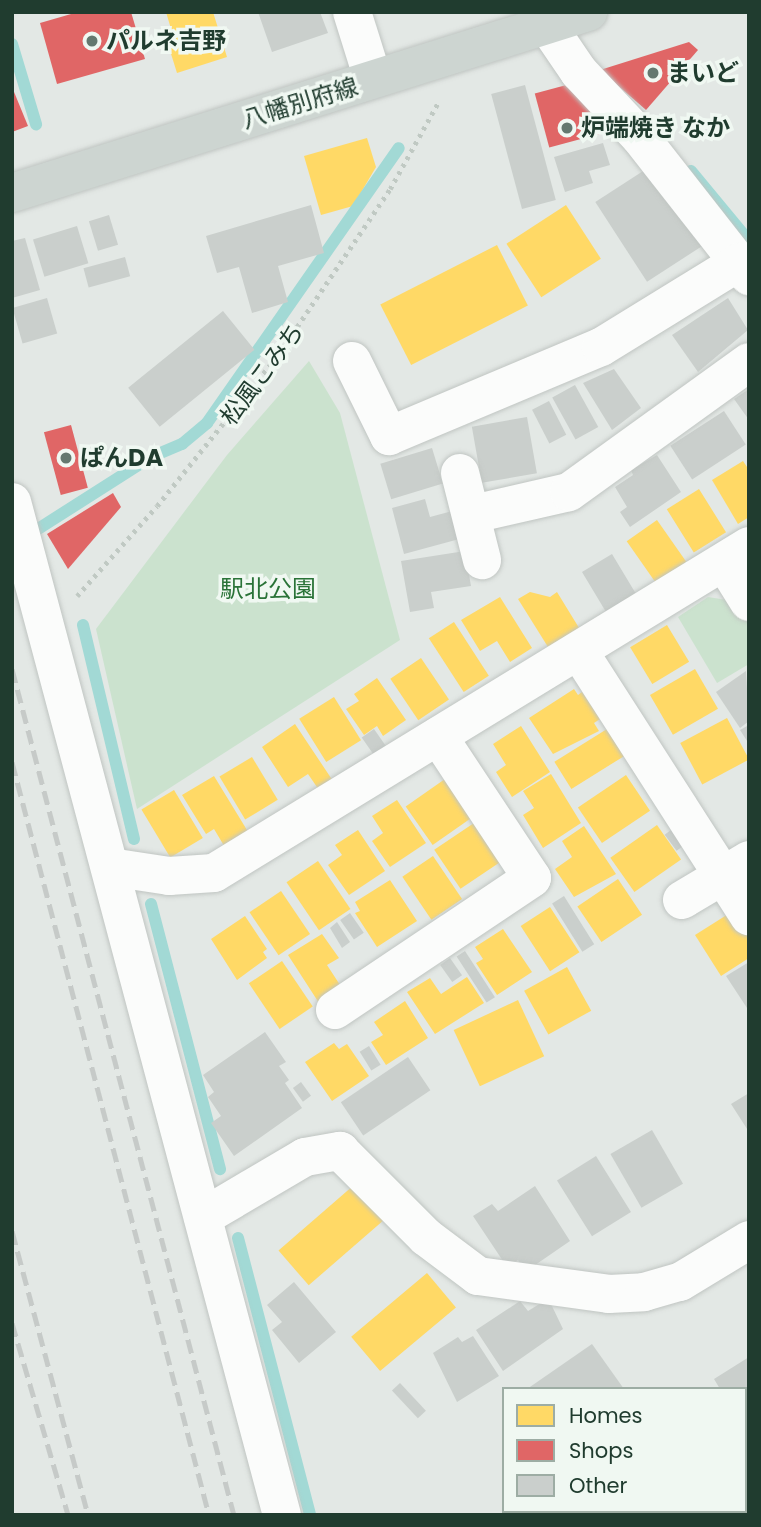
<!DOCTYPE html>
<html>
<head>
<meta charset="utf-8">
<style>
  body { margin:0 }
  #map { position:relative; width:761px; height:1527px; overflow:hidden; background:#e3e8e5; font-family:Poppins,"Noto Sans JP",sans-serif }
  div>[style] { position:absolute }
  .green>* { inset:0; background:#cbe2ce }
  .homes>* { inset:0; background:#ffd966; transform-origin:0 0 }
  .shops>* { inset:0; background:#e06666; transform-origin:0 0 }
  .stream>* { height:12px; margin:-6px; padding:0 6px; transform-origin:6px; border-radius:6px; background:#a2d9d5 }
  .building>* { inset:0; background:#cacfcc; transform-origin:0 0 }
  .path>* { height:4.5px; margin-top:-2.25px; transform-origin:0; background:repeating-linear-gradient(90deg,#c0c9c3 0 3.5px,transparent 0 8.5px) }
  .roads { filter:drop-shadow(0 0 2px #c0c5c2) drop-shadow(0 0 2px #c0c5c2) }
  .minor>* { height:38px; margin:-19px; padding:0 19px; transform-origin:19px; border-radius:19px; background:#fbfcfb }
  .major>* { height:38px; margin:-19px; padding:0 19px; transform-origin:19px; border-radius:19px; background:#cdd5d1 }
  .rail>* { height:5px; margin-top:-2.5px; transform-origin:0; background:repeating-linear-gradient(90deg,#c6cac8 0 14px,transparent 0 21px) }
  .dots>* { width:19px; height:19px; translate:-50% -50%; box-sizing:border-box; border:4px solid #f0f8f2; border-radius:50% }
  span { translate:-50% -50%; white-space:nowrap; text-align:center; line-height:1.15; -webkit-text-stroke:7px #f0f8f2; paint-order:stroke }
  .poi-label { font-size:24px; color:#203c2f; font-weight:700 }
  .left { translate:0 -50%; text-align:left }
  .street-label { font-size:24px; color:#203c2f }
  .park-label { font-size:24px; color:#2a7338 }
  .frame { position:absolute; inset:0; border:14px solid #203c2f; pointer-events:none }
  .legend { position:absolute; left:502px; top:1387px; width:245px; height:126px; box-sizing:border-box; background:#f0f8f2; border:2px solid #9dada4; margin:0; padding:9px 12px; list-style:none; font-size:21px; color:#203c2f }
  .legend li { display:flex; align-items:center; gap:14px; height:35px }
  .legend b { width:35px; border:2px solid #9dada4 }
</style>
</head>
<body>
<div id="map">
  <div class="green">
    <div style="clip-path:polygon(309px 361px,340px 413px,400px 640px,137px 809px,96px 629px,227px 455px)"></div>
    <div style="clip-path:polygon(708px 597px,733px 601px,749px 625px,749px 664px,717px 683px,678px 617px)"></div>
  </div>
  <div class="homes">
    <div style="clip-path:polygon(166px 12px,213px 12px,227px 57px,177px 73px,167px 41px,174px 39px)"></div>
    <div style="clip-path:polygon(367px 138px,376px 167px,353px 206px,321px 215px,304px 156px)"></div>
    <div style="left:566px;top:205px;width:64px;height:71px;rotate:57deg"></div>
    <div style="left:497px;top:245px;width:68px;height:131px;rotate:63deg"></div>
    <div style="clip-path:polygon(743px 461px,749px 470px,749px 517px,738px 524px,712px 480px)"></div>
    <div style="left:699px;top:489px;width:51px;height:38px;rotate:58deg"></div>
    <div style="left:657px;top:520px;width:51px;height:37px;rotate:55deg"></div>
    <div style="clip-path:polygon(530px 592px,550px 597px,557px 592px,584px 636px,553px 655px,518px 599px)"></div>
    <div style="clip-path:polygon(500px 597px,532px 648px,510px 662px,497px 641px,480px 651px,461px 620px)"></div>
    <div style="left:454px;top:622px;width:64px;height:30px;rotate:57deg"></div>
    <div style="left:667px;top:625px;width:43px;height:43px;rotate:59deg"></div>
    <div style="left:421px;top:658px;width:50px;height:37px;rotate:56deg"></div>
    <div style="left:695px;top:669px;width:46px;height:52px;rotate:60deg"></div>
    <div style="clip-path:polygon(377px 678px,406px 720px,383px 736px,377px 726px,364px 735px,346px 709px,359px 701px,354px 694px)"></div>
    <div style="clip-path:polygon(574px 689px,578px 695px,582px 692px,600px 719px,594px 723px,599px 731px,553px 754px,529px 718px)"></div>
    <div style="left:334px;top:697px;width:51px;height:41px;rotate:58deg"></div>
    <div style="left:727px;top:718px;width:47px;height:53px;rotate:62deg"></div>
    <div style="clip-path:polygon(295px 724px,333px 781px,319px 790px,308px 774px,288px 787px,262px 747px)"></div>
    <div style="clip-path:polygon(521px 726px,550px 772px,512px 797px,496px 772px,506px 765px,493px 744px)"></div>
    <div style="left:607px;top:729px;width:32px;height:62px;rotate:58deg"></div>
    <div style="left:252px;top:757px;width:50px;height:38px;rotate:59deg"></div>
    <div style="clip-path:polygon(551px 774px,581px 823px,543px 848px,523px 815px,534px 808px,523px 791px)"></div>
    <div style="left:626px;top:775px;width:43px;height:58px;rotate:56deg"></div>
    <div style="clip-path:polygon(214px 776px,250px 835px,226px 849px,214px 829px,206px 834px,182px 795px)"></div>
    <div style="left:445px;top:779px;width:47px;height:48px;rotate:55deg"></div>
    <div style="left:174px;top:790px;width:56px;height:38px;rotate:59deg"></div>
    <div style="clip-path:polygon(397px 800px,426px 843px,390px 867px,372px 841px,383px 833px,372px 816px)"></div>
    <div style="left:474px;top:823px;width:47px;height:48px;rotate:56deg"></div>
    <div style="left:657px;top:825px;width:42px;height:57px;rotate:55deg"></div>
    <div style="clip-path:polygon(584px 826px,616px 874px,574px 897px,555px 869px,572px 857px,562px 841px)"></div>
    <div style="clip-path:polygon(358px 830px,385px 871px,349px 895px,328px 865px,342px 855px,335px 845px)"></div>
    <div style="left:433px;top:856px;width:52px;height:37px;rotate:56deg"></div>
    <div style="left:318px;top:861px;width:58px;height:38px;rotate:56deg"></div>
    <div style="left:618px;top:879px;width:43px;height:49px;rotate:56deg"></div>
    <div style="clip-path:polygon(390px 880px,417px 921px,377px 947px,355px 913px,360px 911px,355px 902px)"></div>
    <div style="left:281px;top:891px;width:52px;height:38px;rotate:56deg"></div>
    <div style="left:550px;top:907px;width:54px;height:35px;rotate:57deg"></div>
    <div style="clip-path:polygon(733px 911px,749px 936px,749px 958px,721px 976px,695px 935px)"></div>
    <div style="clip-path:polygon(245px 916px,267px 949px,263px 952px,267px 958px,237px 980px,211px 939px)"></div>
    <div style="clip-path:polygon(503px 929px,532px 972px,497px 995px,476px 963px,483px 959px,475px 947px)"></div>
    <div style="clip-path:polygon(322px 934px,339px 958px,327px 965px,342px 988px,319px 1003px,288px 955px)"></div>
    <div style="left:282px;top:961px;width:55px;height:40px;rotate:56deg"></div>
    <div style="left:567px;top:967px;width:50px;height:49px;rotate:61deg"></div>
    <div style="clip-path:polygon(467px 977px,484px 1003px,435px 1034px,407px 992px,430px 978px,441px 994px)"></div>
    <div style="left:518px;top:1000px;width:62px;height:71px;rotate:65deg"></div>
    <div style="clip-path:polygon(405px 1001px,428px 1038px,386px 1065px,371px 1042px,383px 1035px,374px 1022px)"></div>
    <div style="clip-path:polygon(334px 1043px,339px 1049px,347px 1044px,369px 1076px,332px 1101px,305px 1062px)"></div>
    <div style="left:354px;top:1185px;width:46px;height:100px;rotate:49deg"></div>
    <div style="left:427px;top:1273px;width:45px;height:99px;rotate:50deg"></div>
  </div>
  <div class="shops">
    <div style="clip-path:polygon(78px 12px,131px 12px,145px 59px,57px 84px,40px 23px)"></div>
    <div style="clip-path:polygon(689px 42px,698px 50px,646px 110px,600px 70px)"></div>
    <div style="left:585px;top:80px;width:56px;height:52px;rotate:75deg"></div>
    <div style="clip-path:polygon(12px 87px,28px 126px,12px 132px)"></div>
    <div style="left:71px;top:425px;width:65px;height:28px;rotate:75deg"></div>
    <div style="clip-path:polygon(113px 493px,121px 507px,68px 569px,47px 534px)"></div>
  </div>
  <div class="stream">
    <div style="left:12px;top:44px;width:84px;rotate:73.3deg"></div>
    <div style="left:691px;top:171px;width:91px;rotate:50.4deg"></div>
    <div style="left:27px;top:536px;width:147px;rotate:-32.5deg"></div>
    <div style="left:151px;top:457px;width:34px;rotate:-23deg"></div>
    <div style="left:182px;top:444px;width:33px;rotate:-40deg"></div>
    <div style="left:207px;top:423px;width:335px;rotate:-55.1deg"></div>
    <div style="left:83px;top:625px;width:220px;rotate:76.6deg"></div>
    <div style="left:151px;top:904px;width:274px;rotate:75.4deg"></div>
    <div style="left:238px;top:1238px;width:286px;rotate:75.4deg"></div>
  </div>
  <div class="building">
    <div style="clip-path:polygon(258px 12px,320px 12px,328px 33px,272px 52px)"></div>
    <div style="left:525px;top:85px;width:119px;height:35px;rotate:75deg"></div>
    <div style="clip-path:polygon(603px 143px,610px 165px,589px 171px,593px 183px,565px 192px,554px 157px)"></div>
    <div style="left:654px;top:164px;width:95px;height:70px;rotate:57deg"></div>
    <div style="clip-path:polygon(311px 205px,324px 253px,278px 266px,288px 302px,252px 313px,239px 267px,217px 273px,206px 236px)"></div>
    <div style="left:109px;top:215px;width:31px;height:21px;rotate:73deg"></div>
    <div style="left:77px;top:226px;width:39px;height:46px;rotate:73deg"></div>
    <div style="clip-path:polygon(25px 238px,40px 290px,12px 298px,12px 241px)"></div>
    <div style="left:125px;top:257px;width:20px;height:43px;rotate:75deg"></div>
    <div style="left:47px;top:298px;width:37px;height:36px;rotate:74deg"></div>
    <div style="clip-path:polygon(728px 298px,748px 330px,698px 372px,672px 335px)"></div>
    <div style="left:223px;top:311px;width:50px;height:122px;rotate:51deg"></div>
    <div style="clip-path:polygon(614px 369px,641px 408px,612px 430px,583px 383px)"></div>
    <div style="left:575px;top:385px;width:48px;height:26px;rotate:61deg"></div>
    <div style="clip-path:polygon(749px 389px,749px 420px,734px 399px)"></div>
    <div style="left:549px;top:401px;width:38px;height:19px;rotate:63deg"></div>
    <div style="left:724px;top:411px;width:40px;height:64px;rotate:57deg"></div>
    <div style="left:527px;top:417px;width:57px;height:56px;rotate:80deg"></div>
    <div style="left:432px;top:448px;width:37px;height:54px;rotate:73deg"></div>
    <div style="clip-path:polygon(657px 455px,681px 492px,630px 527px,620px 512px,627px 507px,615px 487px,633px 475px,631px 470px)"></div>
    <div style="clip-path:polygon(425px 499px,430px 517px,456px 510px,463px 538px,404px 554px,392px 508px)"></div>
    <div style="clip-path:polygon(465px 551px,471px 586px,431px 592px,434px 608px,410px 612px,401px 561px)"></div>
    <div style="left:612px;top:554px;width:47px;height:35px;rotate:59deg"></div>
    <div style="clip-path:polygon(746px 671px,749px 721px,740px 728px,716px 692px)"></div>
    <div style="clip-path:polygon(749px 725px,749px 744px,740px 730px)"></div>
    <div style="left:374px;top:729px;width:24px;height:15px;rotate:55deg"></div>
    <div style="left:671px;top:830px;width:20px;height:8px;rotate:53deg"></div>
    <div style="left:564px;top:896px;width:57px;height:14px;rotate:58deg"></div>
    <div style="left:350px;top:913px;width:24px;height:12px;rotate:55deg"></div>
    <div style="clip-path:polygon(337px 922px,350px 942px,342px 948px,330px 928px)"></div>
    <div style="left:465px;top:951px;width:55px;height:10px;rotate:57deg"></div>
    <div style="left:450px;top:958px;width:21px;height:12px;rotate:55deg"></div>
    <div style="clip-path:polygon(749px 962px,749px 1011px,726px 976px)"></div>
    <div style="clip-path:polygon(265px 1032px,286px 1062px,279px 1066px,289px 1080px,285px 1083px,302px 1108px,234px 1156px,211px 1123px,221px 1116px,208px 1097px,214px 1092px,203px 1075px)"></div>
    <div style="left:369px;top:1046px;width:22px;height:11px;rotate:58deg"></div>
    <div style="left:408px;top:1057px;width:40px;height:81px;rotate:56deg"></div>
    <div style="left:301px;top:1082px;width:17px;height:10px;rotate:54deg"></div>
    <div style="clip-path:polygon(749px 1093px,749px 1132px,731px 1104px)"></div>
    <div style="left:652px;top:1130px;width:62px;height:48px;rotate:60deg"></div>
    <div style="left:596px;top:1156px;width:66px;height:46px;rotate:58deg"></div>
    <div style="clip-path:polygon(535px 1186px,570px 1241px,525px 1272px,518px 1260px,507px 1267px,473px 1216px,492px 1204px,498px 1211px)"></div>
    <div style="clip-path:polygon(294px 1282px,336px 1332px,299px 1363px,272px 1330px,282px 1322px,267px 1305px)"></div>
    <div style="clip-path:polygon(520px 1301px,528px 1311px,541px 1303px,551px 1304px,563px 1329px,503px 1371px,476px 1330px)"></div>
    <div style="clip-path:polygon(473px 1336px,499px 1376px,457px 1402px,433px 1353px,458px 1337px,462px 1342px)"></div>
    <div style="clip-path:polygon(592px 1344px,624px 1389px,527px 1389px)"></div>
    <div style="clip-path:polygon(749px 1357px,749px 1434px,745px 1389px,720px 1389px,714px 1379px)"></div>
    <div style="left:400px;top:1383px;width:38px;height:11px;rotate:47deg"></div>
    <div style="left:568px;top:1511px;width:145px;height:4px"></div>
  </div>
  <div class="path">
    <div style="left:77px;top:596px;width:120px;rotate:-48.4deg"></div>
    <div style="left:157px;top:506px;width:193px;rotate:-51.3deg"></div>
    <div style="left:278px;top:355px;width:200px;rotate:-56deg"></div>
    <div style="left:390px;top:189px;width:101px;rotate:-60.9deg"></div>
  </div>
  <div class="roads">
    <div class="minor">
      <div style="left:352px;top:12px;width:70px;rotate:72.6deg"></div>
      <div style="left:547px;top:25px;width:57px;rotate:55.8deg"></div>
      <div style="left:579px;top:72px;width:89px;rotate:46.8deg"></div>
      <div style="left:640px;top:137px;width:177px;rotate:51.9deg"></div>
      <div style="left:352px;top:361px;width:84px;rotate:63.7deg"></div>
      <div style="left:389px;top:436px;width:230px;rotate:-22.8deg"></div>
      <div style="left:601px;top:347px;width:162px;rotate:-31.6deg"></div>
      <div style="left:460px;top:473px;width:90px;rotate:75.8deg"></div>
      <div style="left:12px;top:502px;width:1048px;rotate:75.08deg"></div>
      <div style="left:473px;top:514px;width:98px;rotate:-12.9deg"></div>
      <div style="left:569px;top:492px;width:222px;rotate:-35.8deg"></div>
      <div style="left:724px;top:562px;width:47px;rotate:58deg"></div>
      <div style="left:580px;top:653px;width:313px;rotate:57.3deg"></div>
      <div style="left:110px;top:867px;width:60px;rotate:8.7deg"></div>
      <div style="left:169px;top:876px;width:45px;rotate:-3.8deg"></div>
      <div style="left:214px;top:873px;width:627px;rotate:-31.43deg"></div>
      <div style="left:682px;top:900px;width:78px;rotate:-30.8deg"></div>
      <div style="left:335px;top:1010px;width:237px;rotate:-33.8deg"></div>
      <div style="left:532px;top:878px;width:170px;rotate:-123.5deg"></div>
      <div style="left:203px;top:1217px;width:118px;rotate:-30.5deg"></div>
      <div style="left:305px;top:1157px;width:36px;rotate:-10deg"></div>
      <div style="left:340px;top:1151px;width:122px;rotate:45deg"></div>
      <div style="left:426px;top:1237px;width:65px;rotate:36.9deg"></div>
      <div style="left:478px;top:1276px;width:132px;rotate:7.8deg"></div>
      <div style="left:609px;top:1294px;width:35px;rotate:-3deg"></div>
      <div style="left:644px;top:1292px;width:37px;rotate:-16deg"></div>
      <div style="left:680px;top:1282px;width:81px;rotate:-31.3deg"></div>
    </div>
    <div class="major">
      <div style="left:12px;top:193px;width:604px;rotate:-17.44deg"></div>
    </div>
  </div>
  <div class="rail">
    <div style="left:12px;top:669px;width:875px;rotate:75.3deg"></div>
    <div style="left:12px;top:762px;width:778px;rotate:75.34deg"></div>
    <div style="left:12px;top:1231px;width:294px;rotate:75deg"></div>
    <div style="left:12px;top:1323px;width:200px;rotate:73.7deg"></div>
  </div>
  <div class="dots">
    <div style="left:92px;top:41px;background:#64786f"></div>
    <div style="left:653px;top:73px;background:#64786f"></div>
    <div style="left:567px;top:128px;background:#64786f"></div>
    <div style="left:66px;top:458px;background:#64786f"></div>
  </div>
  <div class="poi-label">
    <span class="left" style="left:106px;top:41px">パルネ吉野</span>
    <span class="left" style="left:667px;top:73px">まいど</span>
    <span class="left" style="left:581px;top:128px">炉端焼き なか</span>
    <span class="left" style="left:80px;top:458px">ぱんDA</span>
  </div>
  <div class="street-label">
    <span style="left:300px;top:103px;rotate:-17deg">八幡別府線</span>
    <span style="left:262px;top:374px;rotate:-53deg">松風こみち</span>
  </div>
  <div class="park-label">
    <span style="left:268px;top:589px">駅北公園</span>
  </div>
  <div class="frame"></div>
  <ul class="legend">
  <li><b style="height:19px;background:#ffd966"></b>Homes</li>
  <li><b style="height:19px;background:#e06666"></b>Shops</li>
  <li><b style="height:19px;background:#cacfcc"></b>Other</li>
  </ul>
</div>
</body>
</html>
